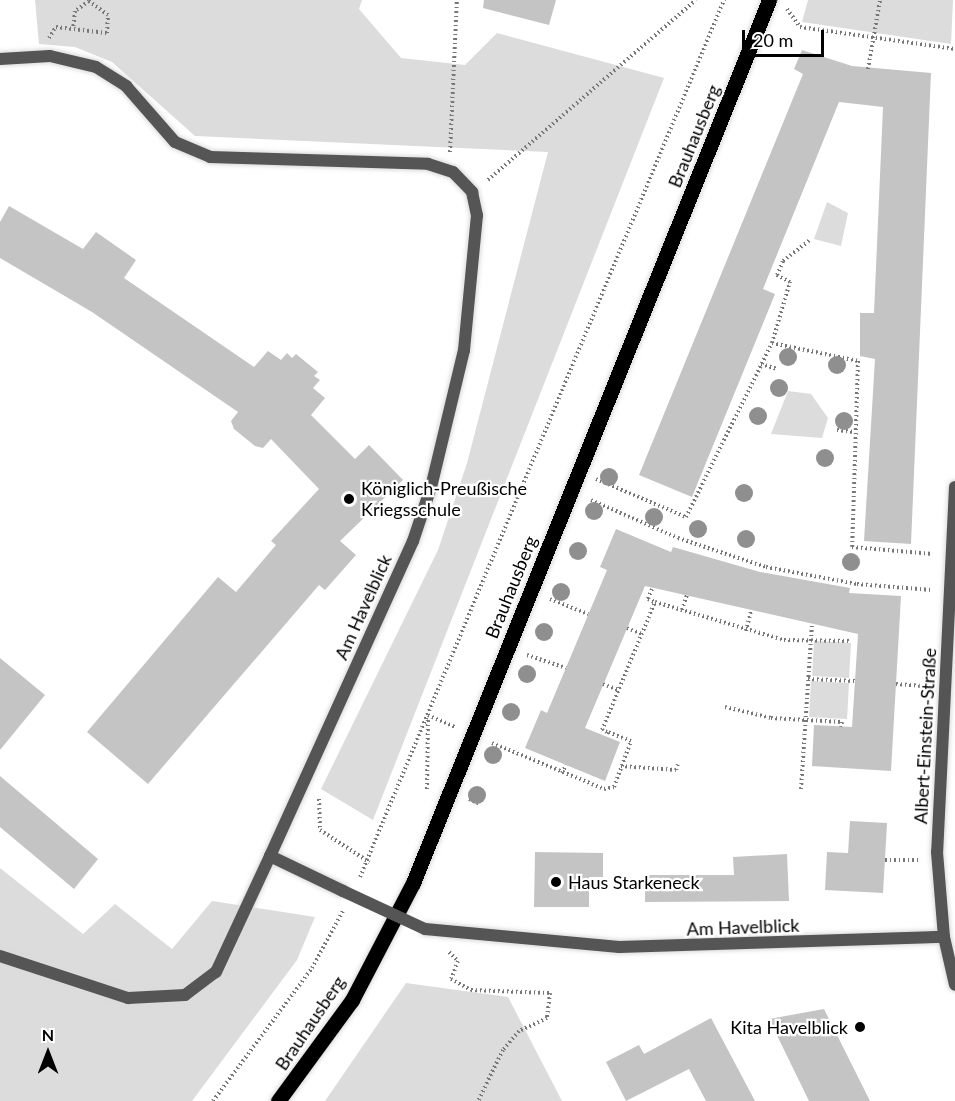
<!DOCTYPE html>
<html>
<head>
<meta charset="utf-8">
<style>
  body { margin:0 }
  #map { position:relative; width:955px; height:1101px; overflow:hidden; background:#fff; font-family:Lato,sans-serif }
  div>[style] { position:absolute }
  .green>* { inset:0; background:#dcdcdc; transform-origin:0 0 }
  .building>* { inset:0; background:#c4c4c4 }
  .path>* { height:4px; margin-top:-2px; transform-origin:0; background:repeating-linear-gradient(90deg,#777 0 1.5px,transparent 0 4.5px) }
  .roads { filter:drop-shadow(0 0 2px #dbdbdb) drop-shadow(0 0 2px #dbdbdb) }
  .service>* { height:12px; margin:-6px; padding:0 6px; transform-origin:6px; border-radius:6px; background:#555 }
  .minor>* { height:12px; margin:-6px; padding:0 6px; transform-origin:6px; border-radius:6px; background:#555 }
  .primary>* { height:15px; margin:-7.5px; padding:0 7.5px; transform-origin:7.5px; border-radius:7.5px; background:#000 }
  .minor-bridge>* { height:12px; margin:-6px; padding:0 6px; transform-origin:6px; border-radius:6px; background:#555 }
  .trees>* { width:18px; height:18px; margin:-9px; border-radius:50%; background:#8f8f8f }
  .dots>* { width:16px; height:16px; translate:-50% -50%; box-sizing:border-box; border:3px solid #fff; border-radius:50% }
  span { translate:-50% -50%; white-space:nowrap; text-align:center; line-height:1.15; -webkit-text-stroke:4.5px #fff; paint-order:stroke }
  .street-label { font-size:18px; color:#000 }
  .poi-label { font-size:18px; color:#000 }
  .left { translate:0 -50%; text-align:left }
  .right { translate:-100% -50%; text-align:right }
  .north { position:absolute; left:18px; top:1023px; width:60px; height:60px; -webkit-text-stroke:4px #fff; paint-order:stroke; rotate:0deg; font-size:16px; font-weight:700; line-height:24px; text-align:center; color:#000 }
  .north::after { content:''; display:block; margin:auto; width:21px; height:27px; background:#000; clip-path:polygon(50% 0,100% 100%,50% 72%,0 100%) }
  .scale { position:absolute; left:742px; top:30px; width:82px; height:27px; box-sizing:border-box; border:3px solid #000; border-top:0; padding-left:8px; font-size:18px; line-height:21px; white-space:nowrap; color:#000; -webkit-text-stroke:4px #fff; paint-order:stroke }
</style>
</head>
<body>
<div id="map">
  <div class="green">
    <div style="clip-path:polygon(35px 0,362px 0,359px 9px,401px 58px,465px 65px,497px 33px,664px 78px,373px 820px,321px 789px,438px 550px,467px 463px,548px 152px,195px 136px,112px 62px,75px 47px,39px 44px)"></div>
    <div style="clip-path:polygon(808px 0,953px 0,951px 44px,802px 22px)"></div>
    <div style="clip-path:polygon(827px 202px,848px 213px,841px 246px,814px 239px)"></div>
    <div style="clip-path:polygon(788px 391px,811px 394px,828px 418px,822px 438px,771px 434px)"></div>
    <div style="left:814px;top:641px;width:37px;height:35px;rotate:3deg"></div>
    <div style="left:811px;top:681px;width:38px;height:36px;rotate:3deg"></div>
    <div style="clip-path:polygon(0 868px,83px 934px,115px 904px,172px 949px,212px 901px,315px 917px,297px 960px,192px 1101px,0 1101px)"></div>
    <div style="clip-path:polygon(406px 983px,508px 997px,562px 1101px,325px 1101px)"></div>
  </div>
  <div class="building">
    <div style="clip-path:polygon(484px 0,556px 0,549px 25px,483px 8px)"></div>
    <div style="clip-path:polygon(802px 50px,852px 66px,931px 73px,911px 544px,864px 541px,875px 359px,860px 356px,860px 313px,874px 313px,883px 107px,839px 102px,763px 289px,775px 294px,692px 497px,639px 475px,803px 74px,794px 69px)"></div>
    <div style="clip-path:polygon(9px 206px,83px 249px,96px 232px,136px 260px,124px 278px,254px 367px,268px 351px,281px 360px,287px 353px,292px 358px,296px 354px,318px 372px,314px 376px,320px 380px,313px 388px,325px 398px,311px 415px,355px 459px,369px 445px,403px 480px,340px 541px,356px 555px,325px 590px,319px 585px,148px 784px,87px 732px,218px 577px,236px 592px,276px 545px,271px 541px,319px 489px,271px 439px,263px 448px,255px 446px,234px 429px,231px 421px,238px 412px,92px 312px,0 258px,0 222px)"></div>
    <div style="clip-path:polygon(616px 529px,671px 552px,673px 547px,760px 572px,850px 588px,849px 593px,901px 596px,891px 771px,812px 766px,814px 725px,852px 727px,858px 634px,645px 586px,585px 728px,620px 742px,605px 781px,525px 748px,541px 710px,547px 713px,607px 570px,600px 567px)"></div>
    <div style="clip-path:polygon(0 658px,45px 695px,0 750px)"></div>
    <div style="clip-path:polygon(0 776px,98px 859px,74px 889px,0 827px)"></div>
    <div style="clip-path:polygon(850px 821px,887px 823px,883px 893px,825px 890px,827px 852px,848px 853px)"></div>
    <div style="clip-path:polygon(535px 852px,603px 853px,603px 877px,589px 877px,589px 907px,534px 907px)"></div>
    <div style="clip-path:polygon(787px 854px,789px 901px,645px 902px,645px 875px,734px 875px,733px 857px)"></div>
    <div style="clip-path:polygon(824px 1009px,870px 1101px,809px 1101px,769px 1019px)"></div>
    <div style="clip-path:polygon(711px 1018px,755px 1101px,706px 1101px,689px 1069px,626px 1101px,606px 1062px,639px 1045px,644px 1054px)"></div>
  </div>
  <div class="path">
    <div style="left:787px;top:9px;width:22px;rotate:54deg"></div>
    <div style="left:800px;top:27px;width:157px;rotate:8.1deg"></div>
    <div style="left:49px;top:38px;width:13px;rotate:-58deg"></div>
    <div style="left:56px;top:27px;width:51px;rotate:6.7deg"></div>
    <div style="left:107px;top:33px;width:18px;rotate:-87deg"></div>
    <div style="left:108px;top:15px;width:24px;rotate:-144deg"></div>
    <div style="left:89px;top:1px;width:17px;rotate:144deg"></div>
    <div style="left:75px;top:11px;width:18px;rotate:96deg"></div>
    <div style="left:868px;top:69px;width:70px;rotate:-80.1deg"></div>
    <div style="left:450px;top:152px;width:152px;rotate:-87.4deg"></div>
    <div style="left:488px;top:180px;width:275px;rotate:-40.9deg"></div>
    <div style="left:772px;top:343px;width:64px;rotate:-73.6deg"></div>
    <div style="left:790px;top:282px;width:15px;rotate:-152deg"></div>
    <div style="left:777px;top:275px;width:15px;rotate:-67deg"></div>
    <div style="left:783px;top:261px;width:34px;rotate:-38deg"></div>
    <div style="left:761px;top:364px;width:17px;rotate:17deg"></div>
    <div style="left:837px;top:430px;width:17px;rotate:7deg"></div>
    <div style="left:596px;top:479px;width:98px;rotate:22.9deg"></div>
    <div style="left:686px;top:517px;width:194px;rotate:-63.7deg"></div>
    <div style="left:772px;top:343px;width:88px;rotate:11.8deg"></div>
    <div style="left:858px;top:361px;width:186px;rotate:91.8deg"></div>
    <div style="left:852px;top:547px;width:81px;rotate:4.9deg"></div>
    <div style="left:591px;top:500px;width:95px;rotate:23.6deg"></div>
    <div style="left:678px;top:538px;width:93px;rotate:18.2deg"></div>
    <div style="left:766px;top:567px;width:93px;rotate:10.6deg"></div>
    <div style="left:857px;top:584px;width:75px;rotate:4.6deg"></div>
    <div style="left:652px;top:589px;width:11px;rotate:112deg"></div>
    <div style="left:648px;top:599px;width:8px;rotate:23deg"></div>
    <div style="left:550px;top:599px;width:41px;rotate:21.5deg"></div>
    <div style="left:682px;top:610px;width:16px;rotate:-72deg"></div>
    <div style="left:627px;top:628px;width:16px;rotate:22deg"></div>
    <div style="left:746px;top:631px;width:21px;rotate:-76deg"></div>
    <div style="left:527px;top:655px;width:41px;rotate:18.4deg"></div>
    <div style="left:808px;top:679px;width:47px;rotate:2.4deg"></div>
    <div style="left:603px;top:684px;width:17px;rotate:21deg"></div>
    <div style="left:896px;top:684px;width:31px;rotate:4deg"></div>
    <div style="left:725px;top:707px;width:47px;rotate:13.4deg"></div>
    <div style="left:771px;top:718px;width:71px;rotate:3.2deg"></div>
    <div style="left:842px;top:722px;width:5px;rotate:101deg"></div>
    <div style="left:428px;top:715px;width:30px;rotate:24deg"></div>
    <div style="left:607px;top:732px;width:5px;rotate:-158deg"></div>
    <div style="left:602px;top:730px;width:139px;rotate:-67.5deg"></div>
    <div style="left:655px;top:602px;width:134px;rotate:16.4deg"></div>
    <div style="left:784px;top:640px;width:67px;rotate:0.9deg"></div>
    <div style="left:492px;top:743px;width:121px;rotate:22.3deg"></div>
    <div style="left:604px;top:789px;width:10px;rotate:-11deg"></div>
    <div style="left:614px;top:787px;width:49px;rotate:-69.7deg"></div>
    <div style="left:631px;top:741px;width:26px;rotate:-159deg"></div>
    <div style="left:607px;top:732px;width:4px;rotate:104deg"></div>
    <div style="left:621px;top:766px;width:55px;rotate:4.2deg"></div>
    <div style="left:676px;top:770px;width:6px;rotate:-72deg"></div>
    <div style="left:562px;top:773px;width:9px;rotate:-63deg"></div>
    <div style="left:427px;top:789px;width:70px;rotate:-89.2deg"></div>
    <div style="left:801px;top:789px;width:166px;rotate:-86.2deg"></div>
    <div style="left:319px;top:799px;width:31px;rotate:88deg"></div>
    <div style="left:320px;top:830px;width:59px;rotate:33.1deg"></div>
    <div style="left:469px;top:799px;width:12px;rotate:24deg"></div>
    <div style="left:885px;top:860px;width:33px"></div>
    <div style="left:360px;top:877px;width:950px;rotate:-67.46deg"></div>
    <div style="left:449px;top:952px;width:13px;rotate:45deg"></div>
    <div style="left:458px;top:961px;width:19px;rotate:111deg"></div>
    <div style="left:451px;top:979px;width:23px;rotate:29deg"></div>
    <div style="left:471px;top:990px;width:79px;rotate:2.2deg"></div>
    <div style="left:550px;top:993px;width:25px;rotate:97deg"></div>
    <div style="left:547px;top:1018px;width:31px;rotate:155deg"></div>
    <div style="left:519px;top:1031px;width:25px;rotate:130deg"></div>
    <div style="left:503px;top:1050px;width:57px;rotate:116.1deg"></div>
    <div style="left:213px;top:1101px;width:166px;rotate:-53.3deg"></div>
    <div style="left:312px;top:968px;width:65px;rotate:-61.5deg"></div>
  </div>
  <div class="roads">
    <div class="service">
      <div style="left:0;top:956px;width:135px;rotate:18.2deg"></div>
      <div style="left:128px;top:998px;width:57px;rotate:-3deg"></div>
      <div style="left:185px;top:995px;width:39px;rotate:-37deg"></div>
      <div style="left:216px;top:972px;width:128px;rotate:-65deg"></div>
    </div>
    <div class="minor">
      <div style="left:0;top:59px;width:50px;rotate:-3.4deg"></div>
      <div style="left:50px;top:56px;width:47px;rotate:13.4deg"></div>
      <div style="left:96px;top:67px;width:36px;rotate:32deg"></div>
      <div style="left:126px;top:86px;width:74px;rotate:48.8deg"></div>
      <div style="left:175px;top:142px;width:38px;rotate:23deg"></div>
      <div style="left:210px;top:157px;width:218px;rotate:1.8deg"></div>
      <div style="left:428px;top:164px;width:26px;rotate:18deg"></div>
      <div style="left:453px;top:172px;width:28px;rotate:46deg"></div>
      <div style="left:472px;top:192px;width:24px;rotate:78deg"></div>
      <div style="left:477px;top:215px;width:136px;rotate:95.5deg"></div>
      <div style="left:464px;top:350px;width:141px;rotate:103.5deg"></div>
      <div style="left:431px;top:487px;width:57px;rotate:108.4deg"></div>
      <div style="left:413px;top:541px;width:346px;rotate:114.4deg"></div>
      <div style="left:270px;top:856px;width:81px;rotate:25.6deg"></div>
      <div style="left:955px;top:487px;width:365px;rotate:92.8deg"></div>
      <div style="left:937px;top:852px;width:85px;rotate:85.3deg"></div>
      <div style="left:944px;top:937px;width:49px;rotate:77.1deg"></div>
      <div style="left:425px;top:929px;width:195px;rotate:5.3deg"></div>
      <div style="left:619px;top:947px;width:325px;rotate:-1.8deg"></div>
    </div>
    <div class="primary">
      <div style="left:278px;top:1101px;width:125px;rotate:-53.8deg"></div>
      <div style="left:352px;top:1000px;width:132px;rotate:-62.5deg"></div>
      <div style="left:413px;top:883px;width:952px;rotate:-68.04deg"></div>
    </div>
  </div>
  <div class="minor-bridge">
    <div style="left:343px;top:891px;width:90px;rotate:24.9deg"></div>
  </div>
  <div class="trees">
    <div style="left:788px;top:357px"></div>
    <div style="left:837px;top:365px"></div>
    <div style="left:779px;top:388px"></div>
    <div style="left:758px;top:416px"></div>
    <div style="left:844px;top:421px"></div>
    <div style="left:825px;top:458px"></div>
    <div style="left:609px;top:477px"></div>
    <div style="left:744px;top:493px"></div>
    <div style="left:594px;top:511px"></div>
    <div style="left:654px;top:517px"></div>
    <div style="left:698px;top:529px"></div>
    <div style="left:746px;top:539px"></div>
    <div style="left:578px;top:551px"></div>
    <div style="left:851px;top:562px"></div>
    <div style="left:561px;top:592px"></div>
    <div style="left:544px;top:632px"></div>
    <div style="left:527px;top:674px"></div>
    <div style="left:511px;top:712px"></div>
    <div style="left:493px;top:755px"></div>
    <div style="left:477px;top:795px"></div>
  </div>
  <div class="dots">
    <div style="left:349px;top:499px;background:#000"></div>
    <div style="left:556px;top:882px;background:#000"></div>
    <div style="left:860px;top:1027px;background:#000"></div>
  </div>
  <div class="street-label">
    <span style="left:694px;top:136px;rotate:-68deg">Brauhausberg</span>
    <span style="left:511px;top:587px;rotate:-68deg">Brauhausberg</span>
    <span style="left:363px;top:607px;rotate:-66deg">Am Havelblick</span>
    <span style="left:925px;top:736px;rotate:-87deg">Albert-Einstein-Straße</span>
    <span style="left:743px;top:927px;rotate:-2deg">Am Havelblick</span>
    <span style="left:310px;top:1023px;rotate:-56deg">Brauhausberg</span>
  </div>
  <div class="poi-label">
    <span class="left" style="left:361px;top:499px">Königlich-Preußische<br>Kriegsschule</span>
    <span class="left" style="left:568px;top:882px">Haus Starkeneck</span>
    <span class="right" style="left:848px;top:1027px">Kita Havelblick</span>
  </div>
  <div class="north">N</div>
  <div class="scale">20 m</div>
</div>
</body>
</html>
